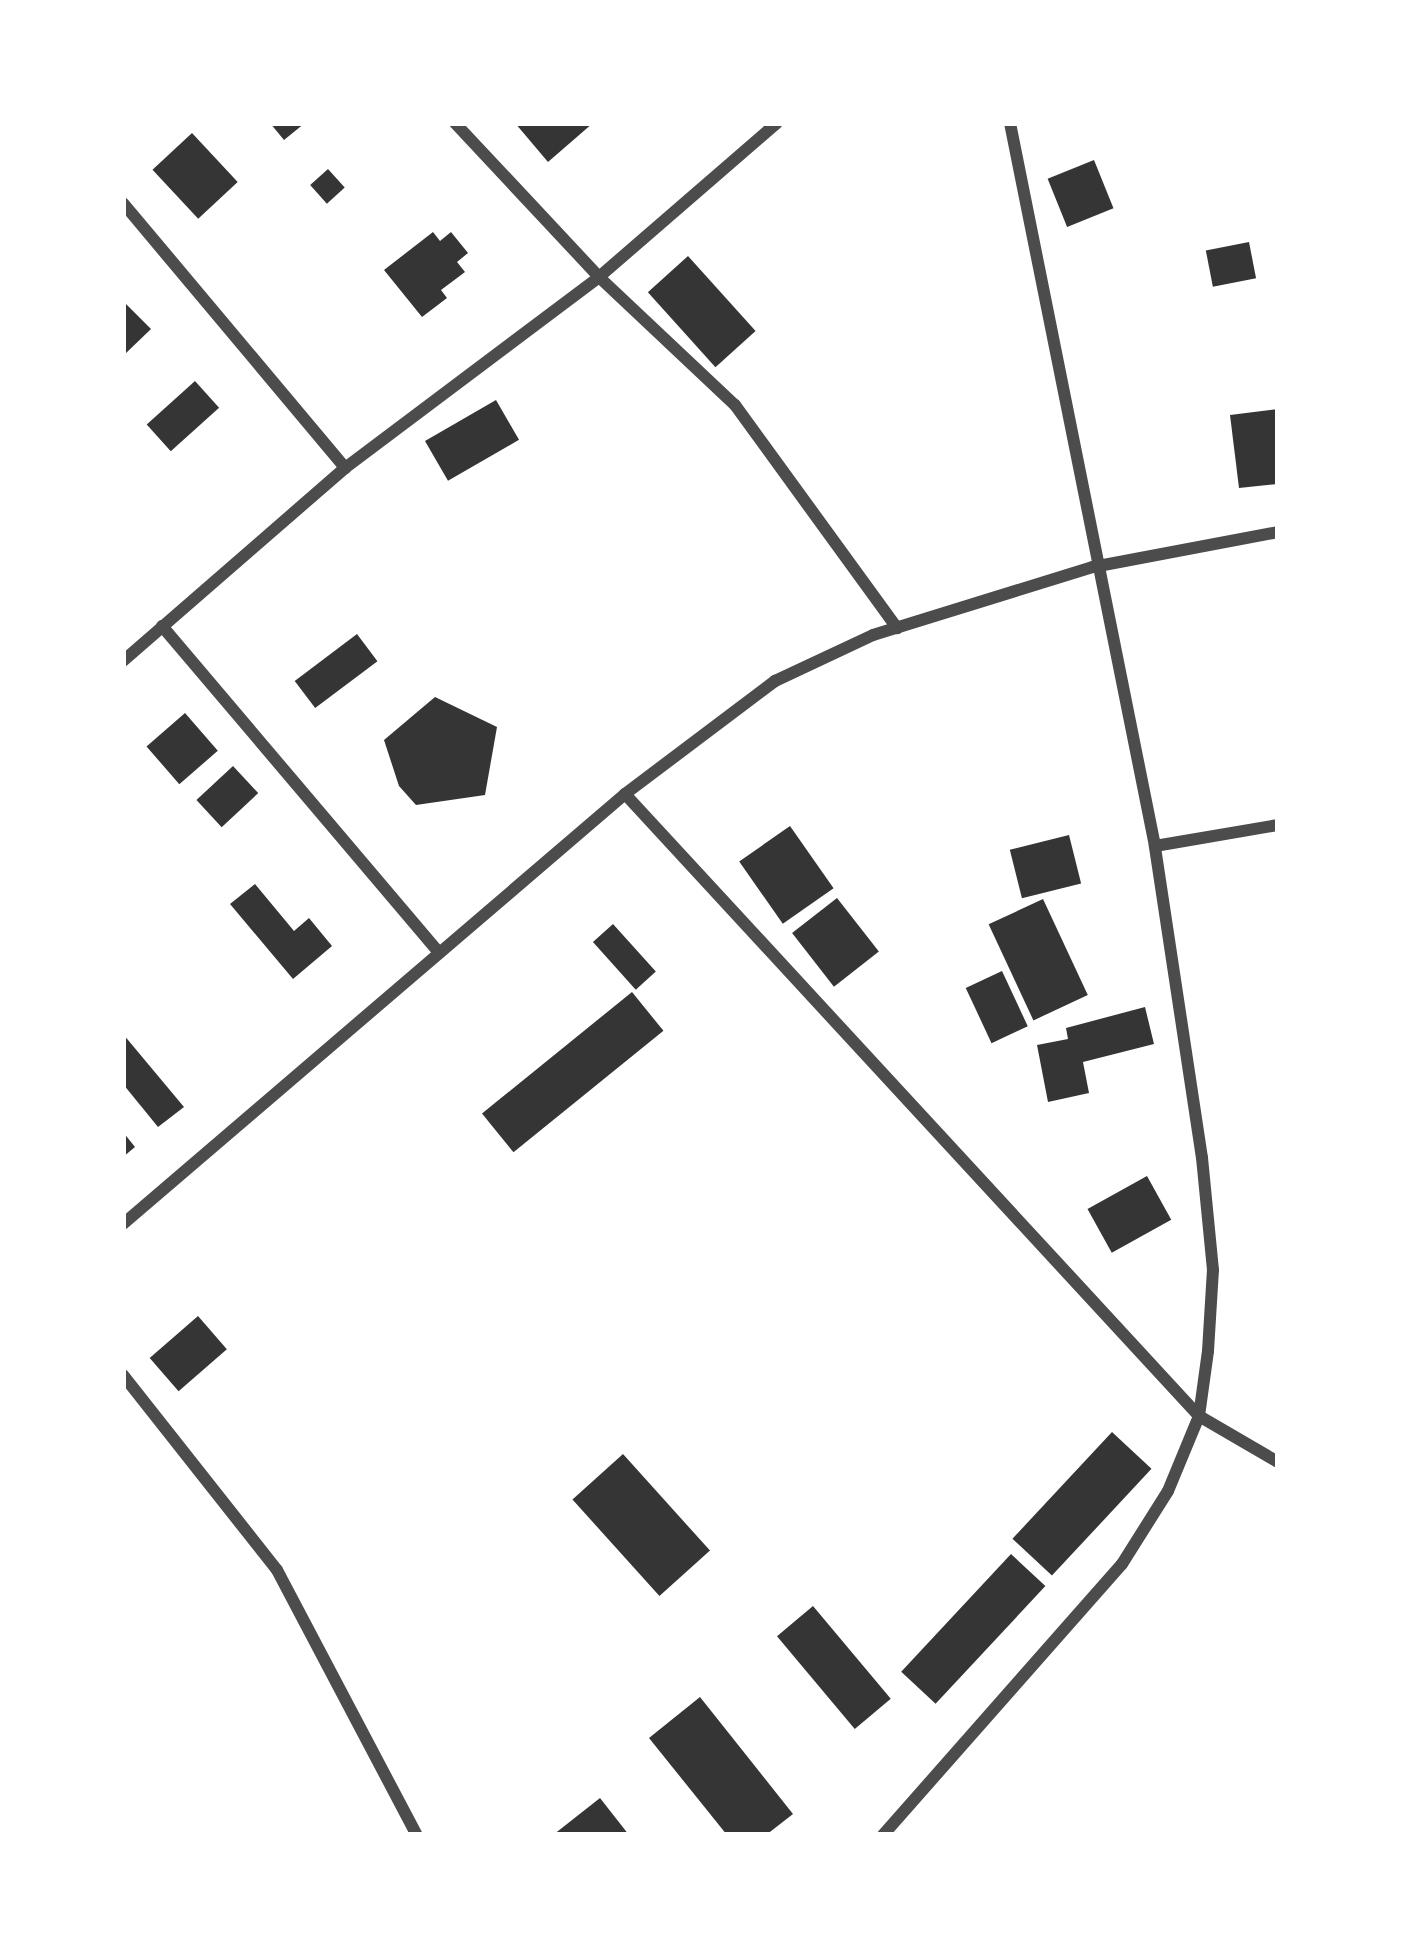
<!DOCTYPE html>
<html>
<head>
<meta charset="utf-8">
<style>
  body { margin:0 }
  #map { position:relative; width:1401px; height:1958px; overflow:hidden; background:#fff; font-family:"Work Sans",sans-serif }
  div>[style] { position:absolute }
  .building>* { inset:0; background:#353535; transform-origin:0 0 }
  .minor>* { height:12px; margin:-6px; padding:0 6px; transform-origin:6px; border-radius:6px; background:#4c4c4c }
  span { translate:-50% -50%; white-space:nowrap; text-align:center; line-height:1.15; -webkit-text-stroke:10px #fff; paint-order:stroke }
  .frame { position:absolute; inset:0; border:126px solid #fff; pointer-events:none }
</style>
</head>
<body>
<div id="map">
  <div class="building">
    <div style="clip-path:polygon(270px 123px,305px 123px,284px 140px)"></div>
    <div style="clip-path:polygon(515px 123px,593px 123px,548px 162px)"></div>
    <div style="left:192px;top:133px;width:67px;height:54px;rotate:47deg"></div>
    <div style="left:1094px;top:160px;width:52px;height:50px;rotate:68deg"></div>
    <div style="left:328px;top:169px;width:25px;height:24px;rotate:48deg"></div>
    <div style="clip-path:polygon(433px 232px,440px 241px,451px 232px,468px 253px,457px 262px,465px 272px,441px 290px,447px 298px,422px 317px,384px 270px)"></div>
    <div style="left:1249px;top:242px;width:37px;height:44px;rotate:79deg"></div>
    <div style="left:688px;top:256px;width:101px;height:54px;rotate:48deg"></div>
    <div style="clip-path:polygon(125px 303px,151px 329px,125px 354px,123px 306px)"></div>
    <div style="left:195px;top:381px;width:36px;height:65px;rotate:48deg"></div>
    <div style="left:496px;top:400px;width:46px;height:82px;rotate:60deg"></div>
    <div style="clip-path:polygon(1278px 409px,1278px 484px,1239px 488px,1230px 415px)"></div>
    <div style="left:357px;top:634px;width:34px;height:78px;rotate:53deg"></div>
    <div style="clip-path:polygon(435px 697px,497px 727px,485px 795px,416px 805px,399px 786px,384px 740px)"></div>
    <div style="left:185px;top:713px;width:50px;height:51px;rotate:49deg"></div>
    <div style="left:233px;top:766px;width:37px;height:50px;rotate:47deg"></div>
    <div style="left:790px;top:826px;width:76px;height:62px;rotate:55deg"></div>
    <div style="left:1069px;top:835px;width:50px;height:61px;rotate:76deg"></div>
    <div style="clip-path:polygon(255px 884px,294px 931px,309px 918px,332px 946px,293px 979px,230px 904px)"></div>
    <div style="left:837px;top:898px;width:68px;height:57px;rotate:52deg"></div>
    <div style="left:1043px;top:899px;width:106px;height:60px;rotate:65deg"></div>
    <div style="left:613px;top:924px;width:64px;height:27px;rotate:48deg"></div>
    <div style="left:1002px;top:971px;width:61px;height:40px;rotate:65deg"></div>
    <div style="left:632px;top:992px;width:50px;height:193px;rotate:51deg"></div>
    <div style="clip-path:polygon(1145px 1007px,1154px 1044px,1083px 1062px,1089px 1093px,1048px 1102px,1037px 1045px,1068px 1039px,1066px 1028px)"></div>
    <div style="clip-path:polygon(123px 1034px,184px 1107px,158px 1127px,123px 1084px)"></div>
    <div style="clip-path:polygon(123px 1132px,135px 1147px,123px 1157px)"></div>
    <div style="left:1147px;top:1176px;width:50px;height:68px;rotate:61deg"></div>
    <div style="left:198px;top:1316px;width:44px;height:64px;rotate:49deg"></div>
    <div style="left:1112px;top:1432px;width:54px;height:146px;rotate:43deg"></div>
    <div style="left:623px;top:1454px;width:130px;height:68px;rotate:48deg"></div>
    <div style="left:1011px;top:1554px;width:47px;height:161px;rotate:43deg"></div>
    <div style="left:813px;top:1606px;width:121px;height:47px;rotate:50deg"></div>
    <div style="clip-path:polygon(700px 1697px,793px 1814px,766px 1835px,727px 1835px,649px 1738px)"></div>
    <div style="clip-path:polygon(600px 1798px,629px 1835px,553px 1835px)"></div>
  </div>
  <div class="minor">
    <div style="left:455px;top:123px;width:211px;rotate:46.9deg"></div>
    <div style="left:599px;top:277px;width:187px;rotate:43.3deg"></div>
    <div style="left:735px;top:405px;width:276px;rotate:54deg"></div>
    <div style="left:123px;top:203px;width:346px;rotate:50deg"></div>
    <div style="left:162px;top:626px;width:426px;rotate:49.7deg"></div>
    <div style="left:123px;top:661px;width:294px;rotate:-41deg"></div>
    <div style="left:345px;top:468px;width:318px;rotate:-36.9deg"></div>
    <div style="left:599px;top:277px;width:235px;rotate:-40.9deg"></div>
    <div style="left:625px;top:794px;width:846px;rotate:47.3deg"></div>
    <div style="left:1199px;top:1416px;width:91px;rotate:30.2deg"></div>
    <div style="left:1155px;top:846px;width:125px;rotate:-9.7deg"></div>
    <div style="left:123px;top:1224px;width:661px;rotate:-40.58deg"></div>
    <div style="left:625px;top:794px;width:188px;rotate:-37deg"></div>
    <div style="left:775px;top:681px;width:108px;rotate:-25.1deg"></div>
    <div style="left:873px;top:635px;width:230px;rotate:-17.2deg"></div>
    <div style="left:1093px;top:567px;width:188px;rotate:-10.7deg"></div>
    <div style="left:123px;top:1375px;width:248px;rotate:51.7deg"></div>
    <div style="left:277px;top:1570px;width:300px;rotate:62.2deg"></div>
    <div style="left:883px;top:1835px;width:361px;rotate:-48.6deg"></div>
    <div style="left:1122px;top:1564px;width:86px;rotate:-57.8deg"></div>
    <div style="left:1168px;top:1491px;width:81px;rotate:-67.5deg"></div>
    <div style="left:1199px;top:1416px;width:66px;rotate:-82.1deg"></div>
    <div style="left:1208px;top:1351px;width:81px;rotate:-86.5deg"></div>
    <div style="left:1213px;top:1270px;width:113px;rotate:-95.6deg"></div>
    <div style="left:1202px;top:1158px;width:316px;rotate:-98.6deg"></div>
    <div style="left:1155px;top:846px;width:737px;rotate:-101.34deg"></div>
  </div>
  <div class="frame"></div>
</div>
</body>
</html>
